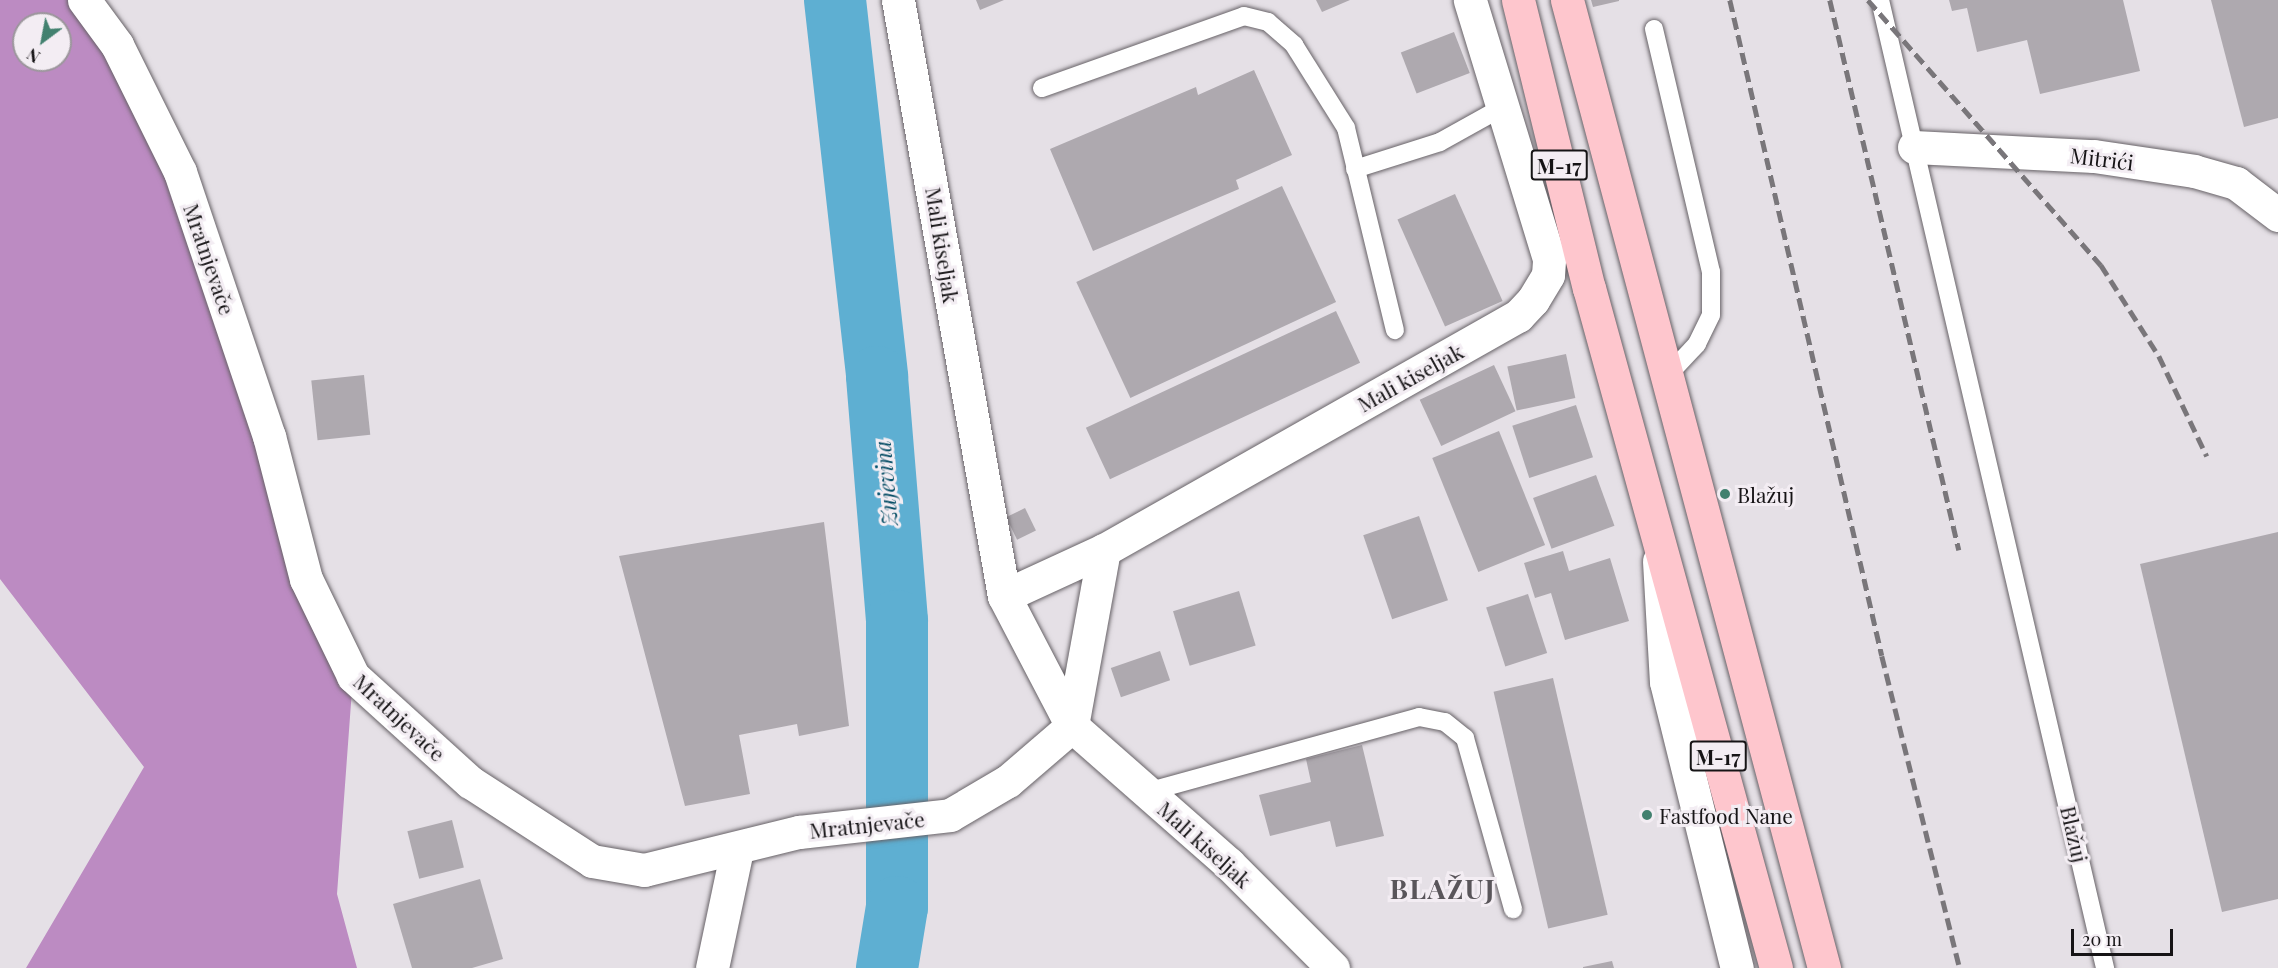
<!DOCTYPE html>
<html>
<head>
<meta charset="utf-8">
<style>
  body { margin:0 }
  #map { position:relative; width:2278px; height:968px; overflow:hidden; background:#e5e0e6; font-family:"Playfair Display",serif }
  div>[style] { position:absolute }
  .forest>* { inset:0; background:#bc8bc2 }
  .river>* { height:62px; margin:-31px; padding:0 31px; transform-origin:31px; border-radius:31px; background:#5eafd2 }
  .building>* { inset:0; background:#aea9af; transform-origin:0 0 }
  .roads { filter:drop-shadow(0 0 2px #676267) drop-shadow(0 0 2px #676267) }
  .lane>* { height:18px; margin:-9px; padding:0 9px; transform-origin:9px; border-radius:9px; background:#fff }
  .street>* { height:33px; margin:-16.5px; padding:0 16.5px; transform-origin:16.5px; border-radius:16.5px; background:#fff }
  .highway>* { height:33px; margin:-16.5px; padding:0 16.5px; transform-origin:16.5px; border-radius:16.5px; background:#fec6cd }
  .rail>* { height:4.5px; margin-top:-2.25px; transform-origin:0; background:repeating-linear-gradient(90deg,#79767a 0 12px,transparent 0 18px) }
  .dots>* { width:16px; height:16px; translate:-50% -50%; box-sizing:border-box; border:3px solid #f3edf3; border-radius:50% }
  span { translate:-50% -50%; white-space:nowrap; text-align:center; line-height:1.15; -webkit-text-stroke:6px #f3edf3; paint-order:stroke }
  .shield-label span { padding:2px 4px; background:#f3edf3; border:2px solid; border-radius:4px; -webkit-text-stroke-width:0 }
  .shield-label { font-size:20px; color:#161416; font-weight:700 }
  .street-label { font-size:21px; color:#161416 }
  .poi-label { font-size:21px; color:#161416 }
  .left { translate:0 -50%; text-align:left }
  .water-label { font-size:22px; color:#044c64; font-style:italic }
  .district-label { font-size:27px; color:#59555a; font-weight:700; letter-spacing:1.5px }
  .north { position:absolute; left:12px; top:12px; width:60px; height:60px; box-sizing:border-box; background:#f3edf3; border:2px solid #9b969b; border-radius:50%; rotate:212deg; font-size:16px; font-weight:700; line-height:24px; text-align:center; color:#161416 }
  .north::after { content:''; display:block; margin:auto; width:21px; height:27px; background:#42816f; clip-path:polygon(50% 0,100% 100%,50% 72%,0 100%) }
  .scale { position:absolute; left:2071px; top:929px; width:102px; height:27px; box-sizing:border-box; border:3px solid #161416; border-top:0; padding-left:8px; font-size:18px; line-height:21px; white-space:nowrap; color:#161416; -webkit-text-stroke:4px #f3edf3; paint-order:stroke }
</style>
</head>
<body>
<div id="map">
  <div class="forest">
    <div style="clip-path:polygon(evenodd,0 0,84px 0,117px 45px,353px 676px,337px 894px,357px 968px,26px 968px,144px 767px,0 579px,0 0,24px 24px,60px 24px,60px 60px,24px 60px,24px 24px)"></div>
  </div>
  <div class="river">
    <div style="left:835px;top:0;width:379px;rotate:83.6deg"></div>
    <div style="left:877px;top:377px;width:245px;rotate:85.3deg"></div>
    <div style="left:897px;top:621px;width:286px;rotate:90deg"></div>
    <div style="left:897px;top:907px;width:62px;rotate:99.3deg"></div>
  </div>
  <div class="building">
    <div style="clip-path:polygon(976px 0,1004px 0,980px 10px)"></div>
    <div style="clip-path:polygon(1316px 0,1350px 0,1322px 12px)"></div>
    <div style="clip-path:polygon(1591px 0,1619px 0,1619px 1px,1593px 7px)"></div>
    <div style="clip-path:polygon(1949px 0,2123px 0,2140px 71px,2040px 94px,2027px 40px,1977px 52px,1967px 8px,1952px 11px)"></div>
    <div style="clip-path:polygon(2211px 0,2278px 0,2278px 118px,2244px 127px)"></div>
    <div style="left:1454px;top:32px;width:44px;height:57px;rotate:69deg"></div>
    <div style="clip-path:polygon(1254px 70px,1292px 155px,1236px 180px,1239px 189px,1093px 251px,1050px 149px,1196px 87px,1198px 95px)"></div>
    <div style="left:1282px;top:186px;width:128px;height:227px;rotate:65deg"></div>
    <div style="left:1455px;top:194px;width:117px;height:63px;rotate:66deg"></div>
    <div style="left:1336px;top:311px;width:57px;height:276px;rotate:65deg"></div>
    <div style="left:1566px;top:354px;width:45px;height:60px;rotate:78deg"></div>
    <div style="left:1494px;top:365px;width:51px;height:82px;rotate:65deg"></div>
    <div style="left:364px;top:375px;width:60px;height:53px;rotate:84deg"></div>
    <div style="left:1576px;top:405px;width:55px;height:67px;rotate:72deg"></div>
    <div style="left:1499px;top:431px;width:123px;height:72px;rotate:68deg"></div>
    <div style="left:1596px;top:475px;width:54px;height:67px;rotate:70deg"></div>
    <div style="left:1025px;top:508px;width:25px;height:21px;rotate:64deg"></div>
    <div style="left:1419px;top:516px;width:89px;height:59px;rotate:71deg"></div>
    <div style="clip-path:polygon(824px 522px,849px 726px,799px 736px,797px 724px,739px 735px,750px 794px,685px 806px,619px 556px)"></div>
    <div style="clip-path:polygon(2278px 532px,2278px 899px,2222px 912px,2140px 564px)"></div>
    <div style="clip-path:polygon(1563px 551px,1569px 571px,1610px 558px,1629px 621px,1565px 640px,1551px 593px,1535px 598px,1524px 563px)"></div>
    <div style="left:1239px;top:591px;width:57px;height:69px;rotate:73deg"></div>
    <div style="left:1528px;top:594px;width:62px;height:44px;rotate:72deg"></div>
    <div style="left:1160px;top:651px;width:31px;height:52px;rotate:71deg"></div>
    <div style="left:1553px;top:678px;width:243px;height:61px;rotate:77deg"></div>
    <div style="clip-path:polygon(1362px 745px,1384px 836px,1336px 847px,1330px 821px,1270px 836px,1259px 795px,1311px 782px,1306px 759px)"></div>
    <div style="left:452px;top:820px;width:49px;height:46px;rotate:76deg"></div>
    <div style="clip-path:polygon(480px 879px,503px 959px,472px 968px,412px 968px,393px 904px)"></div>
    <div style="clip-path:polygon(1612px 961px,1614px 968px,1583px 968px,1583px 967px)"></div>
  </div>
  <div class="roads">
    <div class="lane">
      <div style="left:1880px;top:0;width:994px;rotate:76.91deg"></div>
      <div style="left:1654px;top:29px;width:250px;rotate:76.8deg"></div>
      <div style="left:1711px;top:272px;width:43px;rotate:90deg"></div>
      <div style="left:1711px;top:315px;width:32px;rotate:116deg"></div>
      <div style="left:1697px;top:344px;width:42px;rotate:133.1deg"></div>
      <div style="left:1042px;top:88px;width:214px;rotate:-19.6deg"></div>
      <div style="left:1244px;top:16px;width:25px;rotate:14deg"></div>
      <div style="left:1268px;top:22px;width:35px;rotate:41deg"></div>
      <div style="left:1294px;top:45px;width:98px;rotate:57.9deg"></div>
      <div style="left:1346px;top:128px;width:208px;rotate:76.4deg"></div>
      <div style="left:1355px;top:169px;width:89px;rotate:-17.6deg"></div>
      <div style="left:1440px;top:142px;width:72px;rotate:-29.1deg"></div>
      <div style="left:1147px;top:792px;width:282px;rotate:-15.4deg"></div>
      <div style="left:1419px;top:717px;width:26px;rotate:11deg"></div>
      <div style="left:1445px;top:722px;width:26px;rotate:39deg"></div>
      <div style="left:1465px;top:738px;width:178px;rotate:74.3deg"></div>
    </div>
    <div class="street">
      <div style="left:84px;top:0;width:56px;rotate:53.7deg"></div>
      <div style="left:117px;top:45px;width:142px;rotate:63.6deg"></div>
      <div style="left:180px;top:172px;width:279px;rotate:71.4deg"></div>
      <div style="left:269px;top:436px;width:148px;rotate:75.5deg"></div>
      <div style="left:306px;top:579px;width:108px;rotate:64.1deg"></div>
      <div style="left:353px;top:676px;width:158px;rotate:42.2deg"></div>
      <div style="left:470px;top:782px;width:145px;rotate:32.9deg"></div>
      <div style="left:592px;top:861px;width:53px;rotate:9.8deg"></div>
      <div style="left:644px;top:870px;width:160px;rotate:-13.8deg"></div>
      <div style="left:799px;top:832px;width:152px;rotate:-6.4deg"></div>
      <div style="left:950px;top:815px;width:67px;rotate:-30.4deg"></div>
      <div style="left:1008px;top:781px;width:84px;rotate:-40.7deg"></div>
      <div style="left:1072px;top:726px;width:179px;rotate:-79.7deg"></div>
      <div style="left:898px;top:0;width:605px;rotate:79.92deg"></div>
      <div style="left:1004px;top:596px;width:147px;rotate:62.4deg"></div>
      <div style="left:1072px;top:726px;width:209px;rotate:41.3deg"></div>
      <div style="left:1229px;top:864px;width:147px;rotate:45deg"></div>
      <div style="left:1914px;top:147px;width:180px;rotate:2.9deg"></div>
      <div style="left:2094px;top:156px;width:101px;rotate:8.5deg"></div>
      <div style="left:2194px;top:171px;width:44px;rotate:15.9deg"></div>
      <div style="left:2236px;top:183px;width:53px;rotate:37.3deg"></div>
      <div style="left:1659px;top:561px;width:121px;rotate:86.7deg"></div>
      <div style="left:1666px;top:682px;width:295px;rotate:76.1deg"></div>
      <div style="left:1004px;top:596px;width:110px;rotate:-24.7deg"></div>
      <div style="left:1104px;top:550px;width:476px;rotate:-29.5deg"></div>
      <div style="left:1518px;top:316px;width:22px;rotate:-47deg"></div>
      <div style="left:1533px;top:300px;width:29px;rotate:-59deg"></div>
      <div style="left:1548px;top:275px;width:16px;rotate:-86deg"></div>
      <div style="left:1549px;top:259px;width:271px;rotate:-107deg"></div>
      <div style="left:712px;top:968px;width:122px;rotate:-78.1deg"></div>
    </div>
    <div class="highway">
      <div style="left:1518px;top:0;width:297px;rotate:76.2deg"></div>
      <div style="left:1589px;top:288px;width:705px;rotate:74.62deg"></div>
      <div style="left:1567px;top:0;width:1002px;rotate:75.13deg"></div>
    </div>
  </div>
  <div class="rail">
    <div style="left:1730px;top:0;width:673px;rotate:76.95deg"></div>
    <div style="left:1882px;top:656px;width:322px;rotate:76deg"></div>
    <div style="left:1830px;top:0;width:565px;rotate:76.8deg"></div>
    <div style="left:1868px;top:0;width:353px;rotate:48.7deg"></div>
    <div style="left:2101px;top:265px;width:108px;rotate:57.5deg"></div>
    <div style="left:2159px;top:356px;width:111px;rotate:64.4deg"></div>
  </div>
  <div class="dots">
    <div style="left:1725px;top:494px;background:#42816f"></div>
    <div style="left:1647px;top:815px;background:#42816f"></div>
  </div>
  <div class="shield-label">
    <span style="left:1559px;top:165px">M-17</span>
    <span style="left:1718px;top:756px">M-17</span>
  </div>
  <div class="street-label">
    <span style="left:2102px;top:158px;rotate:7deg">Mitrići</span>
    <span style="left:943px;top:245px;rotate:81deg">Mali kiseljak</span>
    <span style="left:210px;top:259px;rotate:71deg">Mratnjevače</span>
    <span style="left:1410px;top:377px;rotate:-29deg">Mali kiseljak</span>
    <span style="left:400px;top:717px;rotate:43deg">Mratnjevače</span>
    <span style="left:867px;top:824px;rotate:-6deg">Mratnjevače</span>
    <span style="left:2075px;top:834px;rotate:77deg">Blažuj</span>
    <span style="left:1205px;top:844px;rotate:42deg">Mali kiseljak</span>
  </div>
  <div class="poi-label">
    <span class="left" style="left:1737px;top:494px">Blažuj</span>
    <span class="left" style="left:1659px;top:815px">Fastfood Nane</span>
  </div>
  <div class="water-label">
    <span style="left:886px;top:483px;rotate:-95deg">Zujevina</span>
  </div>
  <div class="district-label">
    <span style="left:1443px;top:889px">BLAŽUJ</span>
  </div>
  <div class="north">N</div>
  <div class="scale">20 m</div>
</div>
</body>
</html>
